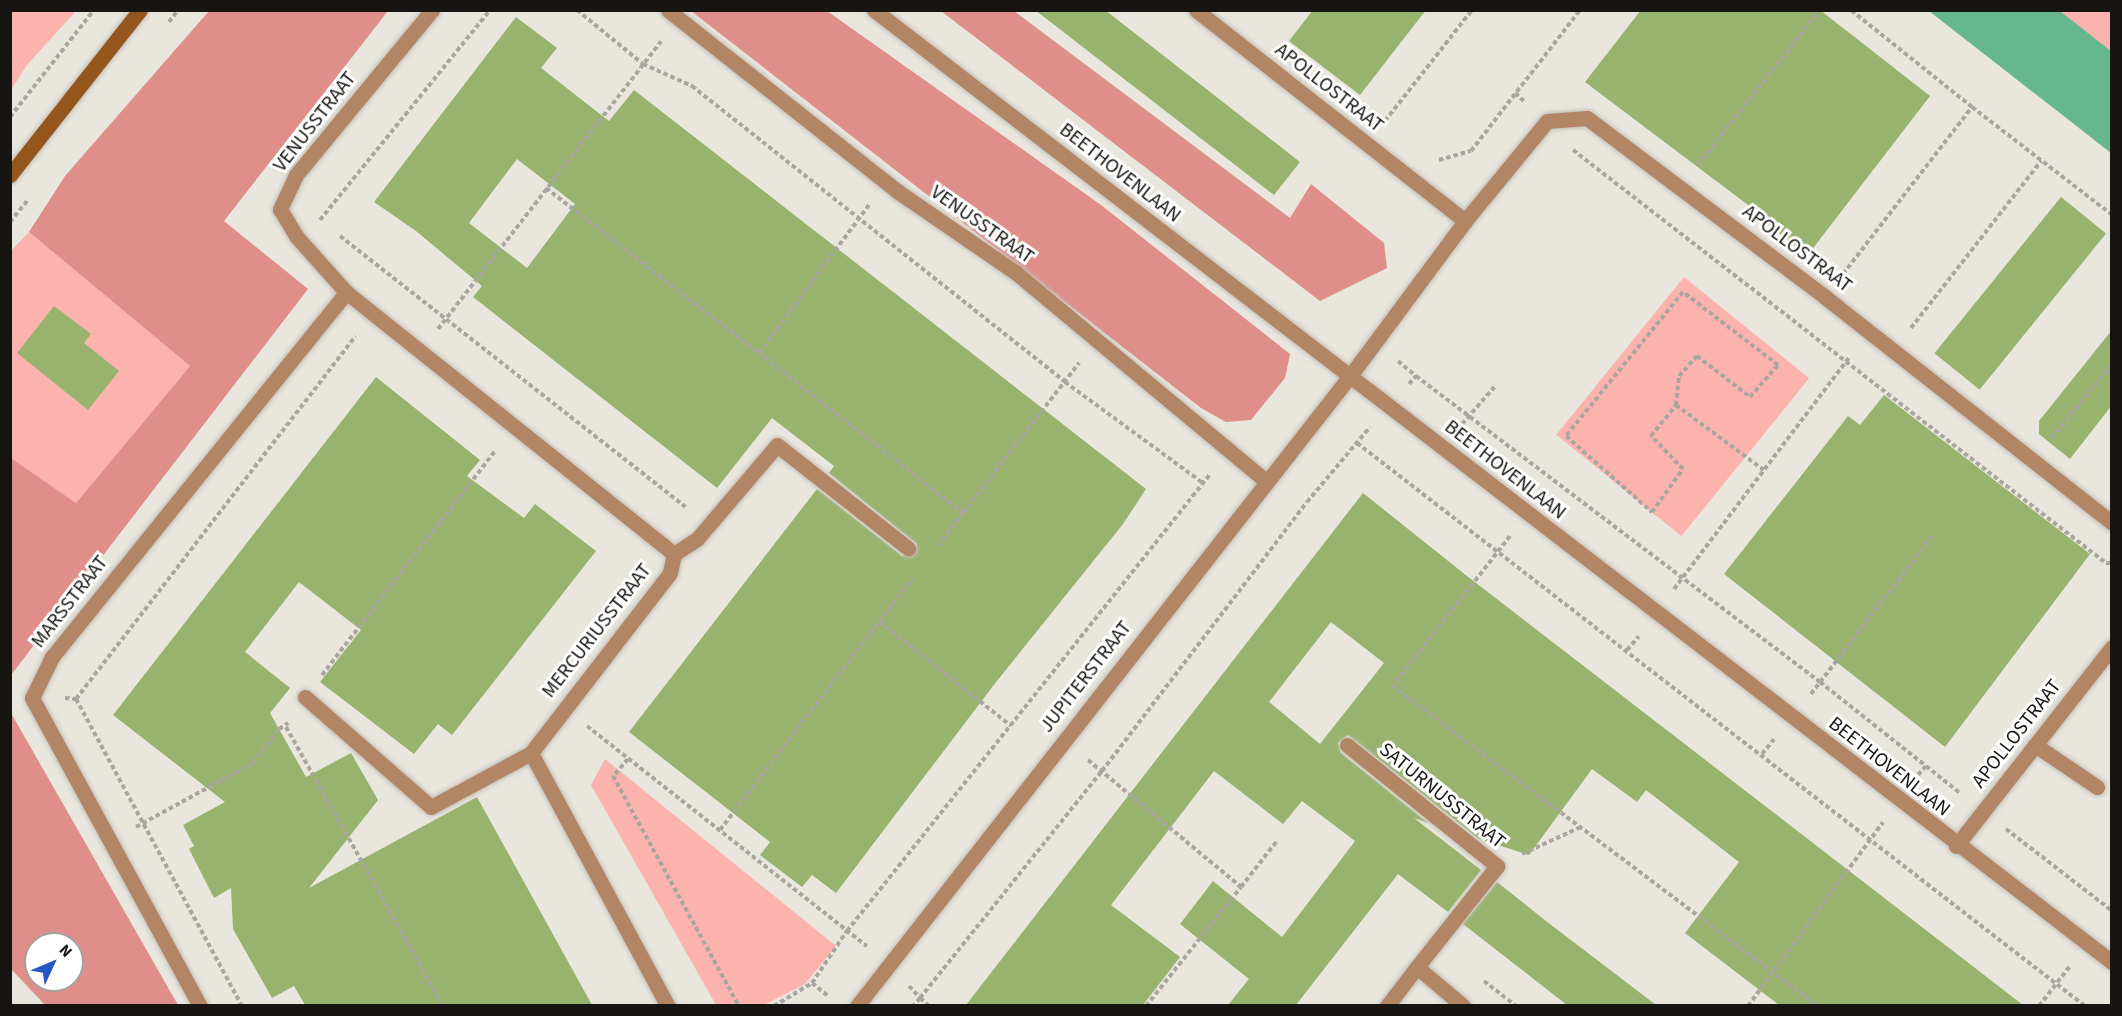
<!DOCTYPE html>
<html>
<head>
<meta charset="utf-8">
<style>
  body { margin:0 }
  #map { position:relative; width:2122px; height:1016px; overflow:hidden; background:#e9e6de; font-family:"Source Sans 3",sans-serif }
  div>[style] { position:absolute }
  .green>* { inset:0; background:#fdb3ad; transform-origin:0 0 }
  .forest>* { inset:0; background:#df8e89 }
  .water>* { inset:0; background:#66b78e }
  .building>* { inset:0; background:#97b36d; transform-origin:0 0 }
  .path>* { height:4px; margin-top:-2px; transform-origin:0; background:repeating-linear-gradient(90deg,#a9a6a0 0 4.5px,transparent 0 7.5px) }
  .roads { filter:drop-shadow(0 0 2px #c3c0b9) drop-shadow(0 0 2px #c3c0b9) }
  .service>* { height:15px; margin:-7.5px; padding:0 7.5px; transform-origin:7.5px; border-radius:7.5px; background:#b28665 }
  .minor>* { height:15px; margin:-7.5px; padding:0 7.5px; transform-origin:7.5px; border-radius:7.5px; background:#b28665 }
  .tertiary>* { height:15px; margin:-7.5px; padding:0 7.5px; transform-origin:7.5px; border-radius:7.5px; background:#b28665 }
  .secondary>* { height:15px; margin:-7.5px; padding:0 7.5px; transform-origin:7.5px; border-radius:7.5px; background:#95561d }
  span { translate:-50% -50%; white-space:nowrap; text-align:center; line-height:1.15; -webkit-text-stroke:6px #fff; paint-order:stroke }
  .street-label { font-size:20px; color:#161512 }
  .frame { position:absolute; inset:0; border:12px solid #161512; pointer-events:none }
  .north { position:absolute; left:24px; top:932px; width:60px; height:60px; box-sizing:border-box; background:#fff; border:2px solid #a2a1a0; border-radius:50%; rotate:46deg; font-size:16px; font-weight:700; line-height:24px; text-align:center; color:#161512 }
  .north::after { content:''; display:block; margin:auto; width:21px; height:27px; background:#2556c4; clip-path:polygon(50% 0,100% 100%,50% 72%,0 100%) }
</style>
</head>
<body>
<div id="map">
  <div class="green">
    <div style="clip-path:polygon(11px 10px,76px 11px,27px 65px,11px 90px)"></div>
    <div style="clip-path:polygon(2060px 11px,2111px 11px,2111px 51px)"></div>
    <div style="clip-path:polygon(29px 232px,190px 366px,76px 503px,11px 458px,11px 251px)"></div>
    <div style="left:1684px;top:277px;width:161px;height:203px;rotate:39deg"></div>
    <div style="clip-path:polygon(605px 759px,836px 946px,805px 984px,764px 1005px,716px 1005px,591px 785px)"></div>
  </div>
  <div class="forest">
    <div style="clip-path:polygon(209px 11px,388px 11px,224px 221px,308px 289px,11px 675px,11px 458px,76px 503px,190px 366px,29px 232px,65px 176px)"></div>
    <div style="clip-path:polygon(691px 11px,827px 11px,1101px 205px,1290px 354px,1285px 378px,1251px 420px,1226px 422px,1201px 408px)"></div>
    <div style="clip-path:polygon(941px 11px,1014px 11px,1290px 218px,1311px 184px,1384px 243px,1387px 268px,1320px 301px)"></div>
    <div style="clip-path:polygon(evenodd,10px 713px,11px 713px,178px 1005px,45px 1005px,11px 969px,10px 713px,36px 944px,72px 944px,72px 980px,36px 980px,36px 944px)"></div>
  </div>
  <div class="water">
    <div style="clip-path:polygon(1929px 11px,2060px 11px,2111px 51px,2111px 153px)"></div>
  </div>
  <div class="building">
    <div style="clip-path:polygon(1035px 10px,1105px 10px,1300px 162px,1274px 195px)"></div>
    <div style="clip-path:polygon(1313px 10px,1426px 10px,1360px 95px,1289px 41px)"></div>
    <div style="clip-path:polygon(1641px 10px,1820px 10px,1930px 96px,1807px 256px,1762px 220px,1764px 217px,1585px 82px)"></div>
    <div style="clip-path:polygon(evenodd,516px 17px,557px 48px,541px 68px,609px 121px,634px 90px,1146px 489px,1123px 524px,993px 686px,836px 893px,812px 875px,802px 887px,760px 855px,770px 842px,629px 732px,817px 489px,902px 556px,915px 554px,917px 544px,829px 473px,834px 466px,772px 418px,717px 488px,473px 297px,482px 286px,416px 231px,374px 202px,516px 17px,517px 159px,575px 204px,527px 268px,469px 223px,517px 159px)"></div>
    <div style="left:2061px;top:197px;width:58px;height:201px;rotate:39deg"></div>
    <div style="clip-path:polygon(54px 306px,91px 334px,84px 343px,119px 371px,88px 410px,17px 353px)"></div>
    <div style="clip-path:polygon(2112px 330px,2112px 405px,2070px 459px,2039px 434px,2039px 421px)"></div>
    <div style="clip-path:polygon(376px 377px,480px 460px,467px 476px,524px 518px,535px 504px,596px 551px,452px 735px,438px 724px,414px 754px,320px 682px,361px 630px,299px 582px,245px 652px,290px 688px,270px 713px,306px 777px,351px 753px,378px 800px,309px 888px,477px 797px,592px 1005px,305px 1005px,294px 986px,272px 998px,233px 929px,231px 888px,214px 898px,189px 849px,194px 846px,183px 825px,225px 802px,113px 715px)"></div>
    <div style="clip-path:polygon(1884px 395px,2090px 554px,1945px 747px,1724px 574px,1848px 416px,1860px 425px)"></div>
    <div style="clip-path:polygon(evenodd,1363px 493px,1467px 576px,2023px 1005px,1779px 1005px,1685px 933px,1739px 862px,1646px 790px,1637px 802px,1592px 769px,1529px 855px,1479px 839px,1348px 735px,1338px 743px,1341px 753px,1428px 823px,1414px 818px,1481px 870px,1448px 912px,1398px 874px,1296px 1005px,1228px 1005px,1249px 979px,1180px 924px,1213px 881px,1282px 937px,1355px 841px,1302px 801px,1283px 824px,1214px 771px,1111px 905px,1180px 957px,1143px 1005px,966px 1005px,1363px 493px,1331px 622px,1384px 663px,1320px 744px,1269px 702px,1331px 622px)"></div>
    <div style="clip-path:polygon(1497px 882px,1546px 921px,1656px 1005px,1567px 1005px,1463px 924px)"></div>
  </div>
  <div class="path">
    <div style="left:577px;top:10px;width:85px;rotate:39.3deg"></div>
    <div style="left:643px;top:64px;width:54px;rotate:24.2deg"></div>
    <div style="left:692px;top:86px;width:476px;rotate:38.4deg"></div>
    <div style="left:1065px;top:382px;width:171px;rotate:36.2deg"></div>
    <div style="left:169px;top:22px;width:15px;rotate:-53deg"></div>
    <div style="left:1515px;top:93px;width:13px;rotate:42deg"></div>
    <div style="left:1972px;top:107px;width:177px;rotate:37.6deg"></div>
    <div style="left:10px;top:117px;width:136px;rotate:-51.9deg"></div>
    <div style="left:1385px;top:121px;width:141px;rotate:-51.9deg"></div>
    <div style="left:1573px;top:150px;width:674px;rotate:37.77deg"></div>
    <div style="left:2106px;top:563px;width:6px"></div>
    <div style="left:1439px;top:160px;width:33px;rotate:-16deg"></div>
    <div style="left:1471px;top:151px;width:178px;rotate:-52.3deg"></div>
    <div style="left:1698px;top:165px;width:197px;rotate:-51.8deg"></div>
    <div style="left:546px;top:188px;width:269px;rotate:37.8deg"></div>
    <div style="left:869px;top:205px;width:184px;rotate:126.6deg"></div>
    <div style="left:759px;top:353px;width:259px;rotate:38.1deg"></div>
    <div style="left:963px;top:513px;width:190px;rotate:-52.3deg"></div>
    <div style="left:320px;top:220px;width:270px;rotate:-51deg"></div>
    <div style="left:10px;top:222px;width:27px;rotate:-51deg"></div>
    <div style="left:340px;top:236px;width:439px;rotate:38.1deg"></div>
    <div style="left:1843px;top:274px;width:211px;rotate:-52.3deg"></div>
    <div style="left:1972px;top:107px;width:155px;rotate:-141.3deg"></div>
    <div style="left:1911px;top:328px;width:212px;rotate:-52.1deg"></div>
    <div style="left:438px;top:329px;width:364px;rotate:-52.2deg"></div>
    <div style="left:1398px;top:361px;width:23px;rotate:40deg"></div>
    <div style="left:1409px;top:384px;width:11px;rotate:-49deg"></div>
    <div style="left:1416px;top:376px;width:507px;rotate:37.14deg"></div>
    <div style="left:1820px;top:682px;width:135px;rotate:38.4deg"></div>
    <div style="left:1926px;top:766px;width:12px;rotate:132deg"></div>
    <div style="left:1676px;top:405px;width:29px;rotate:-84deg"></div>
    <div style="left:1679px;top:376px;width:27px;rotate:-48deg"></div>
    <div style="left:1697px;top:356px;width:67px;rotate:37.7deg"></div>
    <div style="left:1750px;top:397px;width:43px;rotate:-48.8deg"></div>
    <div style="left:1778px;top:365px;width:120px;rotate:-142.5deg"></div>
    <div style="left:1683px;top:292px;width:186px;rotate:129.1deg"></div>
    <div style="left:1566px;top:436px;width:115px;rotate:41.5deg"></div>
    <div style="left:1652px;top:512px;width:53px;rotate:-54.2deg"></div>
    <div style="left:1683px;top:469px;width:46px;rotate:-134.1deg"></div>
    <div style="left:1651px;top:436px;width:40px;rotate:-51deg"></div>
    <div style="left:1676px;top:405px;width:109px;rotate:36.5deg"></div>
    <div style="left:1462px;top:424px;width:52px;rotate:-48.9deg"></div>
    <div style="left:2052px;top:438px;width:95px;rotate:-51deg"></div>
    <div style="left:1357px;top:443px;width:920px;rotate:37.72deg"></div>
    <div style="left:1510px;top:536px;width:190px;rotate:128deg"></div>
    <div style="left:1393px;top:686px;width:532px;rotate:36.98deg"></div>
    <div style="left:938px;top:546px;width:41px;rotate:-52.9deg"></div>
    <div style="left:1674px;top:589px;width:290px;rotate:-52.9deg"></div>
    <div style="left:880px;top:622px;width:167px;rotate:38.4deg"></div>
    <div style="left:1627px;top:650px;width:18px;rotate:-49deg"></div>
    <div style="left:322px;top:675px;width:283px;rotate:-52.3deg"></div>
    <div style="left:1811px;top:694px;width:200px;rotate:-52.5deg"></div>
    <div style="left:65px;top:698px;width:11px;rotate:5deg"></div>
    <div style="left:76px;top:699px;width:458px;rotate:-52.4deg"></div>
    <div style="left:76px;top:699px;width:349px;rotate:61.6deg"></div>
    <div style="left:587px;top:726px;width:356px;rotate:38.2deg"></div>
    <div style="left:286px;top:727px;width:320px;rotate:60.6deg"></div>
    <div style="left:1762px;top:754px;width:19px;rotate:-51deg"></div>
    <div style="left:628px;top:759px;width:23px;rotate:131deg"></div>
    <div style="left:613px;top:776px;width:262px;rotate:61.3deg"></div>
    <div style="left:1088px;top:760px;width:199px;rotate:39.7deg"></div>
    <div style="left:1241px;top:887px;width:58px;rotate:-52deg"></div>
    <div style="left:1926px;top:766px;width:43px;rotate:38.5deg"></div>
    <div style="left:136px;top:827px;width:133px;rotate:-28.7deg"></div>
    <div style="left:253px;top:763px;width:43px;rotate:-52.6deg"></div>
    <div style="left:279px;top:729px;width:11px;rotate:-34deg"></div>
    <div style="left:2006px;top:829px;width:134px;rotate:37.7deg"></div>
    <div style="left:720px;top:830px;width:317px;rotate:-52.6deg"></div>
    <div style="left:1522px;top:854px;width:65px;rotate:-24.6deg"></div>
    <div style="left:1484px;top:981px;width:41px;rotate:38deg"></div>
    <div style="left:812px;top:983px;width:21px;rotate:39deg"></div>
    <div style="left:909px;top:986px;width:16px;rotate:47deg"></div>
    <div style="left:920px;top:998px;width:11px;rotate:131deg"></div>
    <div style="left:10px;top:1004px;width:3px;rotate:45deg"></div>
    <div style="left:774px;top:1006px;width:44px;rotate:-31.2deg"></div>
    <div style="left:812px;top:983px;width:63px;rotate:-56.1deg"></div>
    <div style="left:847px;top:931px;width:585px;rotate:-51.52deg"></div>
    <div style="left:929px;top:1006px;width:12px;rotate:-138deg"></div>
    <div style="left:920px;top:998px;width:291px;rotate:-51.3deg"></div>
    <div style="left:1102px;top:771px;width:338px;rotate:-52.7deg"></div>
    <div style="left:1307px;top:502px;width:98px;rotate:-50deg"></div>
    <div style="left:1146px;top:1006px;width:152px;rotate:-51.4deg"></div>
    <div style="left:1748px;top:1006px;width:228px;rotate:-53.7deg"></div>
    <div style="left:2039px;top:1006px;width:51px;rotate:-52.2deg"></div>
  </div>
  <div class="roads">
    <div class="service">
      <div style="left:674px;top:554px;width:27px;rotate:-33deg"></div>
      <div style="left:697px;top:539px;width:123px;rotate:-49.6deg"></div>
      <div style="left:777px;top:445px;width:167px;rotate:38.2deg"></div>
      <div style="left:305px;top:697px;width:167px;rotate:41.1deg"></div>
      <div style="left:431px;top:807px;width:114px;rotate:-28.4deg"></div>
      <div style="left:1347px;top:745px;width:193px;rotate:38.9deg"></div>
      <div style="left:1497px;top:866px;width:129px;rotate:128.4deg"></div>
      <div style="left:2035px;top:745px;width:75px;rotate:34.1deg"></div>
    </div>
    <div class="minor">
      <div style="left:432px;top:10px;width:214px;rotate:129.5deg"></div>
      <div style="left:296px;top:175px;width:38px;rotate:115deg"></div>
      <div style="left:280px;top:209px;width:31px;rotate:59deg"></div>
      <div style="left:296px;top:236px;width:75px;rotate:48.2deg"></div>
      <div style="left:346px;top:292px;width:420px;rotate:38.6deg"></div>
      <div style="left:674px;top:554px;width:19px;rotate:102deg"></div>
      <div style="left:670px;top:573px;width:227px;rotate:127.7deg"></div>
      <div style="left:531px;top:753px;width:288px;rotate:61.6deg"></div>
      <div style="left:668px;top:10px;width:292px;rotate:38.3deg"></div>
      <div style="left:897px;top:191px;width:143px;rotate:34.5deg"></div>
      <div style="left:1015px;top:272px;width:325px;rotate:39.8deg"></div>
      <div style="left:1196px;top:10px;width:342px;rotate:38.1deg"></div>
      <div style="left:1956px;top:846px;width:253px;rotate:-51.9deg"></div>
      <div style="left:200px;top:1006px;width:351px;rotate:-118.6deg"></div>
      <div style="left:32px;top:698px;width:46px;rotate:-64deg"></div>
      <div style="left:52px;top:657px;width:469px;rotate:-51.1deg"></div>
      <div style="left:857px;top:1006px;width:800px;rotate:-51.96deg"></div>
      <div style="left:1350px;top:376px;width:193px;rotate:-53.4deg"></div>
      <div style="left:1465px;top:221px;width:129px;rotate:-50.6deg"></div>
      <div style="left:1547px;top:121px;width:40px;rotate:-4.3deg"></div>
      <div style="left:1587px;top:118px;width:298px;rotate:36.9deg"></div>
      <div style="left:1825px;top:297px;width:365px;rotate:38.2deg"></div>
      <div style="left:1387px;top:1006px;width:49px;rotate:-52.4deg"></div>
      <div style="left:1417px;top:967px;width:60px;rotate:40.3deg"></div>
    </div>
    <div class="tertiary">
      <div style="left:874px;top:10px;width:1562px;rotate:37.56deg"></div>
    </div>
    <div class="secondary">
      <div style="left:10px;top:175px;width:210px;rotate:-51.8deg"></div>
    </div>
  </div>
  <div class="street-label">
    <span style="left:1329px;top:88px;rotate:38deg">APOLLOSTRAAT</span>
    <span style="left:315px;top:122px;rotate:-52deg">VENUSSTRAAT</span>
    <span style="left:1120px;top:173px;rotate:38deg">BEETHOVENLAAN</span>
    <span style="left:982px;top:225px;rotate:35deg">VENUSSTRAAT</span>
    <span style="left:1797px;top:249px;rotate:37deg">APOLLOSTRAAT</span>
    <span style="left:1505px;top:470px;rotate:38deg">BEETHOVENLAAN</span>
    <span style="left:70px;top:602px;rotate:-52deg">MARSSTRAAT</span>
    <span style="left:597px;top:631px;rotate:-52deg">MERCURIUSSTRAAT</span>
    <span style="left:1086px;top:677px;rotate:-52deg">JUPITERSTRAAT</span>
    <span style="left:2017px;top:734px;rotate:-52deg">APOLLOSTRAAT</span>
    <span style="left:1889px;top:767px;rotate:38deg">BEETHOVENLAAN</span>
    <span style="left:1442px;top:796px;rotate:39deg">SATURNUSSTRAAT</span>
  </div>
  <div class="frame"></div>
  <div class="north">N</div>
</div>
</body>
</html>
